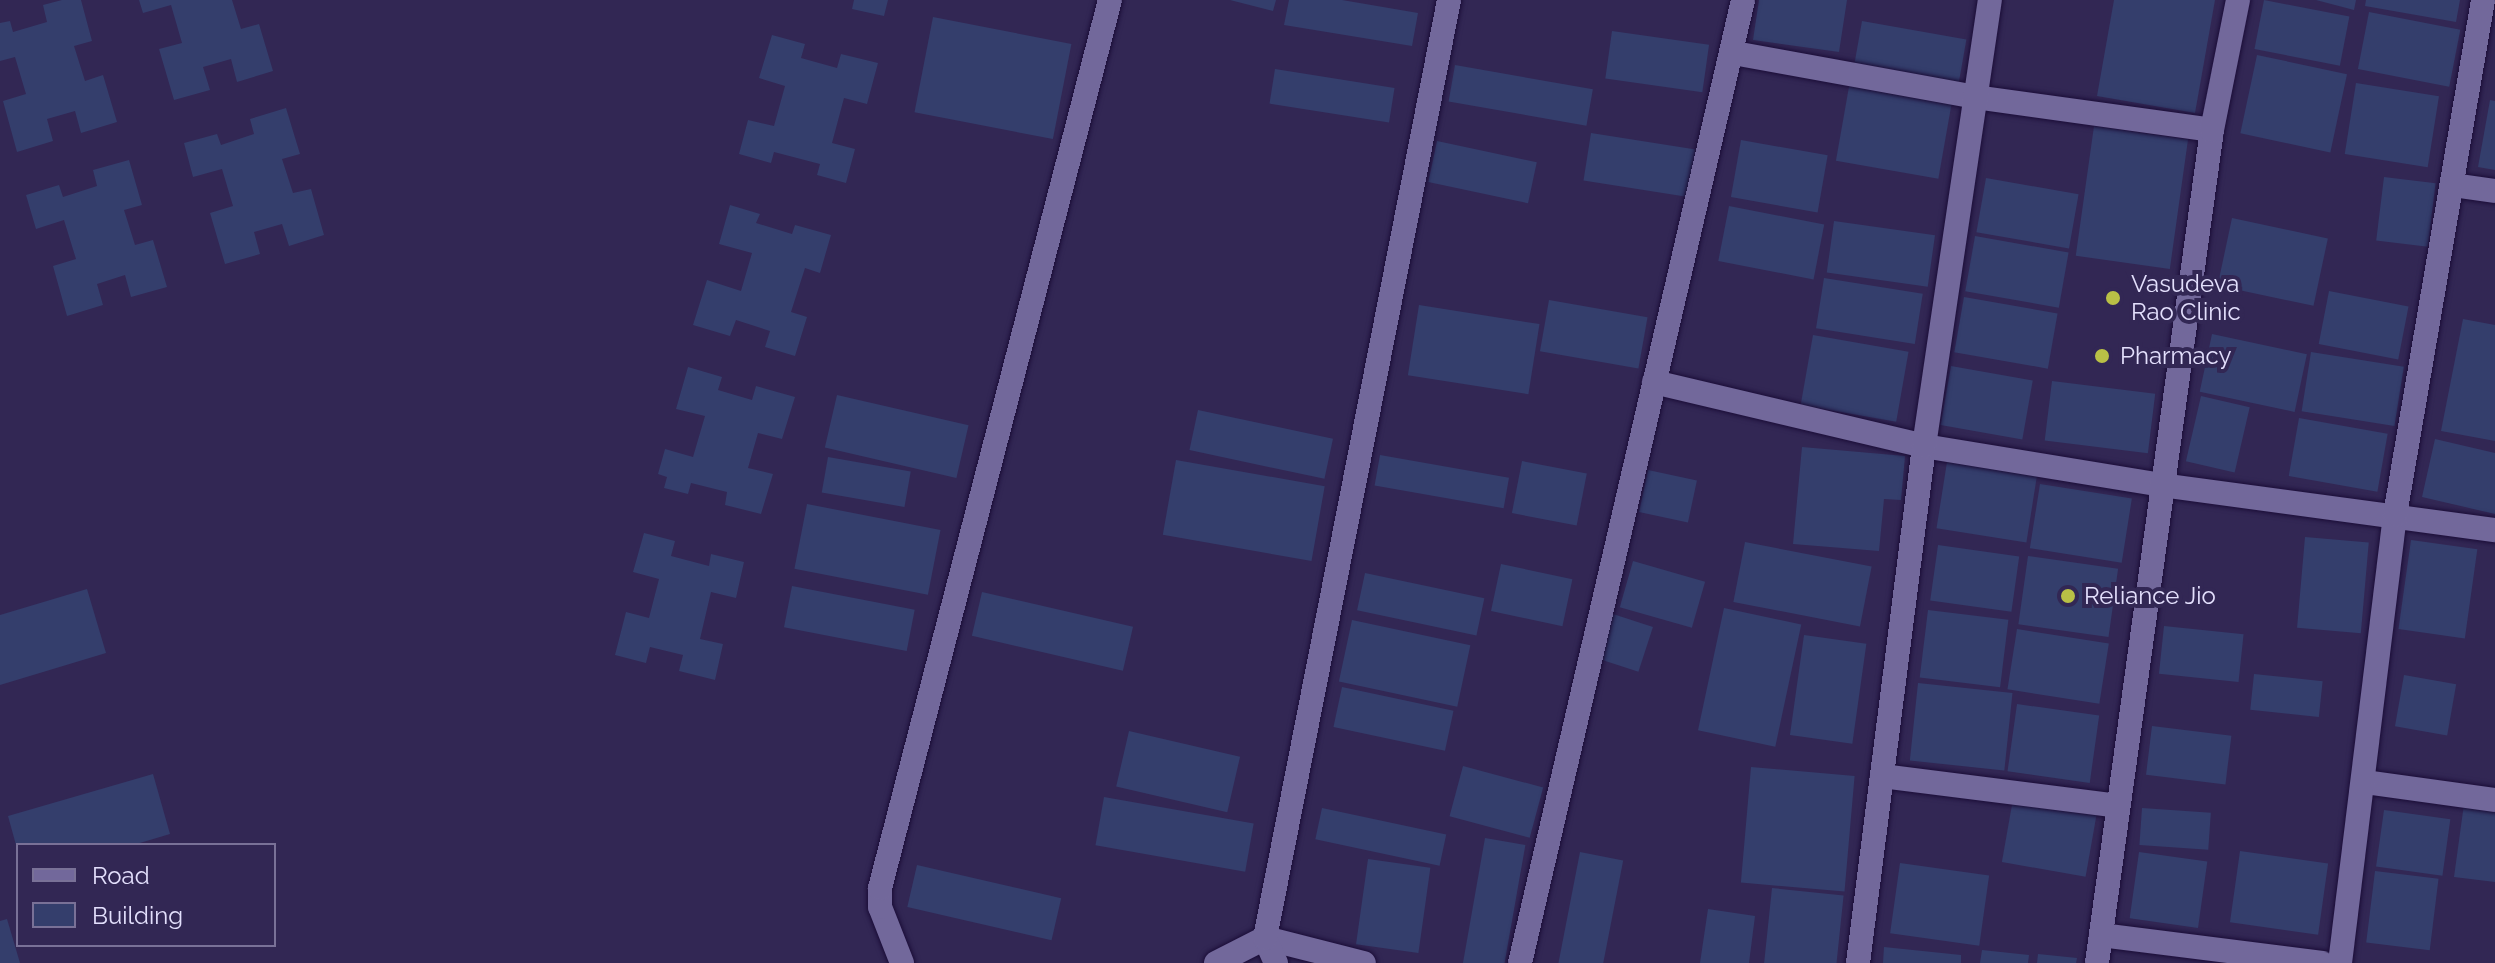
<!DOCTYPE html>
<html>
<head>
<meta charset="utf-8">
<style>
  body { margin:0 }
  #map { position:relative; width:2495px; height:963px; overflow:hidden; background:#322754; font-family:Raleway,sans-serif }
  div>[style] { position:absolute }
  .building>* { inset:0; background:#343e6c; transform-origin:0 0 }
  .roads { filter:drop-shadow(0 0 2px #1b0d38) drop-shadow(0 0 2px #1b0d38) }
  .minor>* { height:24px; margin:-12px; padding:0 12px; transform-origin:12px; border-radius:12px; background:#72689b }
  .dots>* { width:22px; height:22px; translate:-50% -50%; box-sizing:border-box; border:4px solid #322754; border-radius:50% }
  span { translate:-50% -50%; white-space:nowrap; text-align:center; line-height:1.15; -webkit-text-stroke:8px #322754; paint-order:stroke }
  .poi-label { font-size:24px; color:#e3dffc }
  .left { translate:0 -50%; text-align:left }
  .legend { position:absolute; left:16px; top:843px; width:260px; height:104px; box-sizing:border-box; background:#322754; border:2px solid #797197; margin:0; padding:10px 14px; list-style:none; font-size:24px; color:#e3dffc }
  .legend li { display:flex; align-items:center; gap:16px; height:40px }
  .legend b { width:40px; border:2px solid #797197 }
</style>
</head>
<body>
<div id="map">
  <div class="building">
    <div style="clip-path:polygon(62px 0,81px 0,92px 41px,74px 46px,85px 81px,103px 75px,117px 122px,81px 133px,75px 111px,47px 119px,53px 141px,17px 152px,3px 101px,26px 94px,15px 57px,0 61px,0 23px,10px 21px,13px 32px,47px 22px,43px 5px)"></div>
    <div style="clip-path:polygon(139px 0,232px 0,241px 29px,259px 24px,273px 71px,237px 82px,231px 59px,203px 67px,210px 90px,174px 100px,159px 49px,182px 43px,171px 5px,143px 13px)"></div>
    <div style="clip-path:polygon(854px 0,888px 0,884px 16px,852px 9px)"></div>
    <div style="clip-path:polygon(1230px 0,1276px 0,1273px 11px)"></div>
    <div style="clip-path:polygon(1289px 0,1342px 0,1418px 13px,1412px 46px,1284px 25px)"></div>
    <div style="clip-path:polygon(1759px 0,1847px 0,1839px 52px,1753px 40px)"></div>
    <div style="clip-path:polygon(2114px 0,2215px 0,2195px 113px,2097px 96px)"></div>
    <div style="left:2264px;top:0;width:87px;height:50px;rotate:11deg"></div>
    <div style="clip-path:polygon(2316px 0,2356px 0,2354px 10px)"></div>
    <div style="clip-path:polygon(2366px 0,2460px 0,2456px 22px,2365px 6px)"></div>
    <div style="left:2369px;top:12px;width:93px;height:58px;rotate:11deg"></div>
    <div style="left:933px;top:17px;width:141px;height:97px;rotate:11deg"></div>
    <div style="left:1862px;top:21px;width:106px;height:43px;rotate:10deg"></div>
    <div style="left:1612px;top:31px;width:98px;height:48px;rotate:8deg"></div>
    <div style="clip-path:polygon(772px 35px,805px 44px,801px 58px,837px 68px,841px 54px,878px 63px,867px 104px,844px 98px,832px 143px,855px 149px,846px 183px,817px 175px,820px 164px,774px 152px,771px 163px,739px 154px,748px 120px,774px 126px,785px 86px,759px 78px)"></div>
    <div style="left:2257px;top:55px;width:92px;height:80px;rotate:12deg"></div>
    <div style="left:1455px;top:65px;width:140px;height:37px;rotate:10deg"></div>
    <div style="left:1275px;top:69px;width:121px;height:35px;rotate:9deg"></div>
    <div style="left:1850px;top:81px;width:104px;height:81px;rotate:10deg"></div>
    <div style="left:2356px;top:83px;width:84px;height:72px;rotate:9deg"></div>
    <div style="clip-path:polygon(2490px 100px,2495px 101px,2495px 170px,2478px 167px)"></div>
    <div style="clip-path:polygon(286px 108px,300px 154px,282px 159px,293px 193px,311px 189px,324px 235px,289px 246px,282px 224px,254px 232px,260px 254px,225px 264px,210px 213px,233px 206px,222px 169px,193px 177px,184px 143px,217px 134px,221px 145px,254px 134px,250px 119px)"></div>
    <div style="left:2094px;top:126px;width:95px;height:131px;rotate:8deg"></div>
    <div style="left:1591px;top:133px;width:106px;height:48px;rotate:9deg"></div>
    <div style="left:1741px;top:140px;width:88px;height:58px;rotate:10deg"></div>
    <div style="left:1437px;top:141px;width:102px;height:42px;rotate:12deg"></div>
    <div style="clip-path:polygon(129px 160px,142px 205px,124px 210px,135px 245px,153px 240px,167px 287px,131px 297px,125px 275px,97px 284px,103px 305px,67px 316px,53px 266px,76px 259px,64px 220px,36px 229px,26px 195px,59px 185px,63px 197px,97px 186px,93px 170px)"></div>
    <div style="left:2384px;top:177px;width:52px;height:64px;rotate:7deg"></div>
    <div style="left:1986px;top:178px;width:94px;height:55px;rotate:10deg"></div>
    <div style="clip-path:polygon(730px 205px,760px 214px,756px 223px,792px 234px,795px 225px,831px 235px,820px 273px,805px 268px,791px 312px,807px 317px,795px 356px,765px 347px,770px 331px,736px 320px,730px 336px,693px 325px,707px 280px,741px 291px,752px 253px,719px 244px)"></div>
    <div style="left:1729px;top:206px;width:97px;height:56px;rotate:11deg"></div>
    <div style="left:2232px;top:218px;width:98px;height:69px;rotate:12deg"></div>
    <div style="left:1834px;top:221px;width:102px;height:52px;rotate:8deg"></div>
    <div style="left:1975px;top:236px;width:95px;height:56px;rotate:10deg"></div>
    <div style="left:1824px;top:278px;width:100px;height:51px;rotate:9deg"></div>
    <div style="left:2329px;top:291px;width:81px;height:54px;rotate:11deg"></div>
    <div style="left:1964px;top:297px;width:95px;height:56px;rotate:10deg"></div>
    <div style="left:1549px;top:300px;width:100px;height:52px;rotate:10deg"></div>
    <div style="left:1419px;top:305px;width:122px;height:71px;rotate:9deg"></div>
    <div style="clip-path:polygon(2463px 319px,2495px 325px,2495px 441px,2441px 431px)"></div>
    <div style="left:2212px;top:334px;width:97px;height:59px;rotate:12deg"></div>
    <div style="left:1813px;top:335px;width:97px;height:71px;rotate:10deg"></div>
    <div style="left:2311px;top:352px;width:94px;height:60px;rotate:9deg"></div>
    <div style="left:1951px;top:366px;width:83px;height:60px;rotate:10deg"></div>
    <div style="clip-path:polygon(688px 367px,722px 377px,718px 390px,752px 400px,756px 386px,795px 397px,782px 439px,758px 433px,748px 468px,773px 474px,761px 514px,725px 505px,727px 492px,691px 483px,688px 494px,664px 488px,667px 477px,658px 474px,665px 449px,693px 457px,705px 416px,676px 409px)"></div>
    <div style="left:2052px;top:381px;width:104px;height:60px;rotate:7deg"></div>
    <div style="left:837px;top:395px;width:135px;height:54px;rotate:13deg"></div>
    <div style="left:2201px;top:396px;width:50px;height:67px;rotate:13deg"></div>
    <div style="left:1198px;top:410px;width:138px;height:41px;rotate:12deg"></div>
    <div style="left:2299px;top:418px;width:90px;height:59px;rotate:10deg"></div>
    <div style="clip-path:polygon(2435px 439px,2495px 453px,2495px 514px,2422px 497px)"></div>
    <div style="clip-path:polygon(1802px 447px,1905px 456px,1901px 500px,1884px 499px,1879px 551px,1793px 544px)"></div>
    <div style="left:1380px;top:455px;width:131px;height:31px;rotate:10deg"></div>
    <div style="left:828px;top:457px;width:84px;height:36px;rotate:10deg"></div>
    <div style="left:1176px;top:460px;width:151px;height:76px;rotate:10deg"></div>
    <div style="left:1522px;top:461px;width:66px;height:53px;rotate:11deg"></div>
    <div style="left:1947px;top:462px;width:91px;height:67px;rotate:9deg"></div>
    <div style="left:1648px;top:470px;width:50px;height:43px;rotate:12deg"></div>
    <div style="left:2040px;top:484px;width:93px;height:65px;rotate:9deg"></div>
    <div style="left:807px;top:504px;width:136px;height:66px;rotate:11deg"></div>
    <div style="clip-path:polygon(644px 533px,675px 541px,671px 556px,709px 566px,711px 554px,744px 562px,736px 598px,711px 592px,700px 639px,723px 644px,715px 680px,679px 671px,683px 655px,650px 647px,646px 663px,615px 655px,626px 612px,649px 618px,659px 579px,633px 572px)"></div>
    <div style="left:2305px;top:537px;width:64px;height:91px;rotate:5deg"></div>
    <div style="left:2411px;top:540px;width:67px;height:90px;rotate:8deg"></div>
    <div style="left:1745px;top:542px;width:129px;height:61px;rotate:11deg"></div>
    <div style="left:1938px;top:545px;width:82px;height:56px;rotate:8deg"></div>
    <div style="left:2028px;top:556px;width:91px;height:69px;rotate:8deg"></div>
    <div style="left:1633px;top:561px;width:75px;height:48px;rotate:16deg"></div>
    <div style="left:1501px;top:564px;width:73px;height:48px;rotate:12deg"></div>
    <div style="left:1365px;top:573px;width:122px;height:38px;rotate:12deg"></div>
    <div style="left:792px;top:586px;width:125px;height:42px;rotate:11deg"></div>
    <div style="clip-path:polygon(87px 589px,106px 653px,0 685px,0 615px)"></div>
    <div style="left:982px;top:592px;width:155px;height:45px;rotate:13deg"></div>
    <div style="left:1724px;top:608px;width:79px;height:125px;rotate:12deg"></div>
    <div style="left:1928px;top:610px;width:81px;height:68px;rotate:7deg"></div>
    <div style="left:1613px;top:614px;width:42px;height:47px;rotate:18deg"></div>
    <div style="left:1352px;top:620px;width:121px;height:63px;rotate:12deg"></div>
    <div style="left:2164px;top:626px;width:80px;height:48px;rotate:6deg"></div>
    <div style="left:2017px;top:629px;width:93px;height:61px;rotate:9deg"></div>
    <div style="left:1804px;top:635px;width:63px;height:101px;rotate:8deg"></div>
    <div style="left:2254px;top:674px;width:69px;height:36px;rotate:6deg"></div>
    <div style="left:2404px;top:675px;width:53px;height:52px;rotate:10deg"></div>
    <div style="left:1918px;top:683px;width:95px;height:78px;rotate:6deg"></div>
    <div style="left:1342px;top:687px;width:114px;height:41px;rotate:12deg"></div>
    <div style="left:2017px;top:704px;width:83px;height:68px;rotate:8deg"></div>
    <div style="left:2152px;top:726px;width:80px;height:49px;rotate:7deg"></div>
    <div style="left:1129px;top:731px;width:114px;height:57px;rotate:13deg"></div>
    <div style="left:1463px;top:766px;width:83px;height:52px;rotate:15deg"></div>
    <div style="left:1751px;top:767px;width:104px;height:116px;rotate:5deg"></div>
    <div style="clip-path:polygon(153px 774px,170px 834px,133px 845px,16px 845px,8px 816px)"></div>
    <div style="left:1104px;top:797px;width:152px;height:49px;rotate:10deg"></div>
    <div style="left:2013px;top:799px;width:85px;height:64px;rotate:10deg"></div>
    <div style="clip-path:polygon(2464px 804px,2495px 808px,2495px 882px,2454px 877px)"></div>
    <div style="left:1322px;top:808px;width:127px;height:32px;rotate:12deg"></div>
    <div style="left:2142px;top:808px;width:69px;height:37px;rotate:4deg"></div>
    <div style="left:2384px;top:810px;width:67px;height:57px;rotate:8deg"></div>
    <div style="left:1485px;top:838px;width:41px;height:127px;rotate:10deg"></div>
    <div style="left:2240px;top:851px;width:89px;height:72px;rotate:8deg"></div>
    <div style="left:1580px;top:852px;width:44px;height:113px;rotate:11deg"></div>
    <div style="left:2139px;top:852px;width:69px;height:67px;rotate:8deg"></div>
    <div style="left:1368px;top:859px;width:63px;height:86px;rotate:8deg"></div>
    <div style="left:1900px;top:863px;width:90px;height:71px;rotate:8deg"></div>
    <div style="left:917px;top:865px;width:148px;height:43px;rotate:13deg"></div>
    <div style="left:2375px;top:871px;width:64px;height:72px;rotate:7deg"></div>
    <div style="left:1772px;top:888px;width:72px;height:76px;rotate:6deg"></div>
    <div style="clip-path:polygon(1708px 909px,1755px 916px,1749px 963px,1700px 963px)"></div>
    <div style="clip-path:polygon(7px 919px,20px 963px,0 963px,0 921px)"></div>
    <div style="clip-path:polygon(1884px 947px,1961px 955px,1961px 963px,1883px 963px)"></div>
    <div style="clip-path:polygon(1982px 950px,2029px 955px,2028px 963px,1980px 963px)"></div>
    <div style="clip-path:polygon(2038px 954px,2077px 958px,2076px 963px,2037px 963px)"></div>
  </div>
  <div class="roads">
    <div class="minor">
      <div style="left:1734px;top:53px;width:245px;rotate:10.3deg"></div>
      <div style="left:1975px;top:97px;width:239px;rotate:7.9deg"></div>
      <div style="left:2453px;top:185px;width:42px;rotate:8.1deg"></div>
      <div style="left:1654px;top:382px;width:277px;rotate:13.3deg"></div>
      <div style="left:1924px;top:446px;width:240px;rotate:9.3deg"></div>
      <div style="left:2161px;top:485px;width:337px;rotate:7.7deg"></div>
      <div style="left:1882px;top:776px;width:238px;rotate:7.2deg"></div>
      <div style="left:2365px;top:782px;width:131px;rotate:7.9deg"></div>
      <div style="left:2101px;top:935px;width:223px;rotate:7.2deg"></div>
      <div style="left:902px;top:963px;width:60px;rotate:-111.4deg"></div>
      <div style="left:880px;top:907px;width:19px;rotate:-90deg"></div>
      <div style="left:880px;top:888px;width:917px;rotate:-75.48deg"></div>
      <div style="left:1216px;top:963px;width:55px;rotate:-27deg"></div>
      <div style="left:1265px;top:938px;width:102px;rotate:14.2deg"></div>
      <div style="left:1276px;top:963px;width:27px;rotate:-114deg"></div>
      <div style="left:1265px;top:938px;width:956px;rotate:-78.9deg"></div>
      <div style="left:1520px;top:963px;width:988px;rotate:-76.96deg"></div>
      <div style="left:1858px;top:963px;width:521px;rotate:-82.72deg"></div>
      <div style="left:1924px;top:446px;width:451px;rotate:-81.6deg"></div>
      <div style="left:2097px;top:963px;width:841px;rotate:-82.14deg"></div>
      <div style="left:2212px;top:130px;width:133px;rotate:-78.7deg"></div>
      <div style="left:2340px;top:963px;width:451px;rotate:-83deg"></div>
      <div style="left:2395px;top:515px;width:522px;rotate:-80.3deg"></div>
    </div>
  </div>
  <div class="dots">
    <div style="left:2113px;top:298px;background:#b9c046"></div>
    <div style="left:2102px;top:356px;background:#b9c046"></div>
    <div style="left:2068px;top:596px;background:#b9c046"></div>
  </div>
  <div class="poi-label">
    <span class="left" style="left:2131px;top:298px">Vasudeva<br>Rao Clinic</span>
    <span class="left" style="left:2120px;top:356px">Pharmacy</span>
    <span class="left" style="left:2084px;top:596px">Reliance Jio</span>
  </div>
  <ul class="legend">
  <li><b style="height:10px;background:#72689b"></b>Road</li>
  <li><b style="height:22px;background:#343e6c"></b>Building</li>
  </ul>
</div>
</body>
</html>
